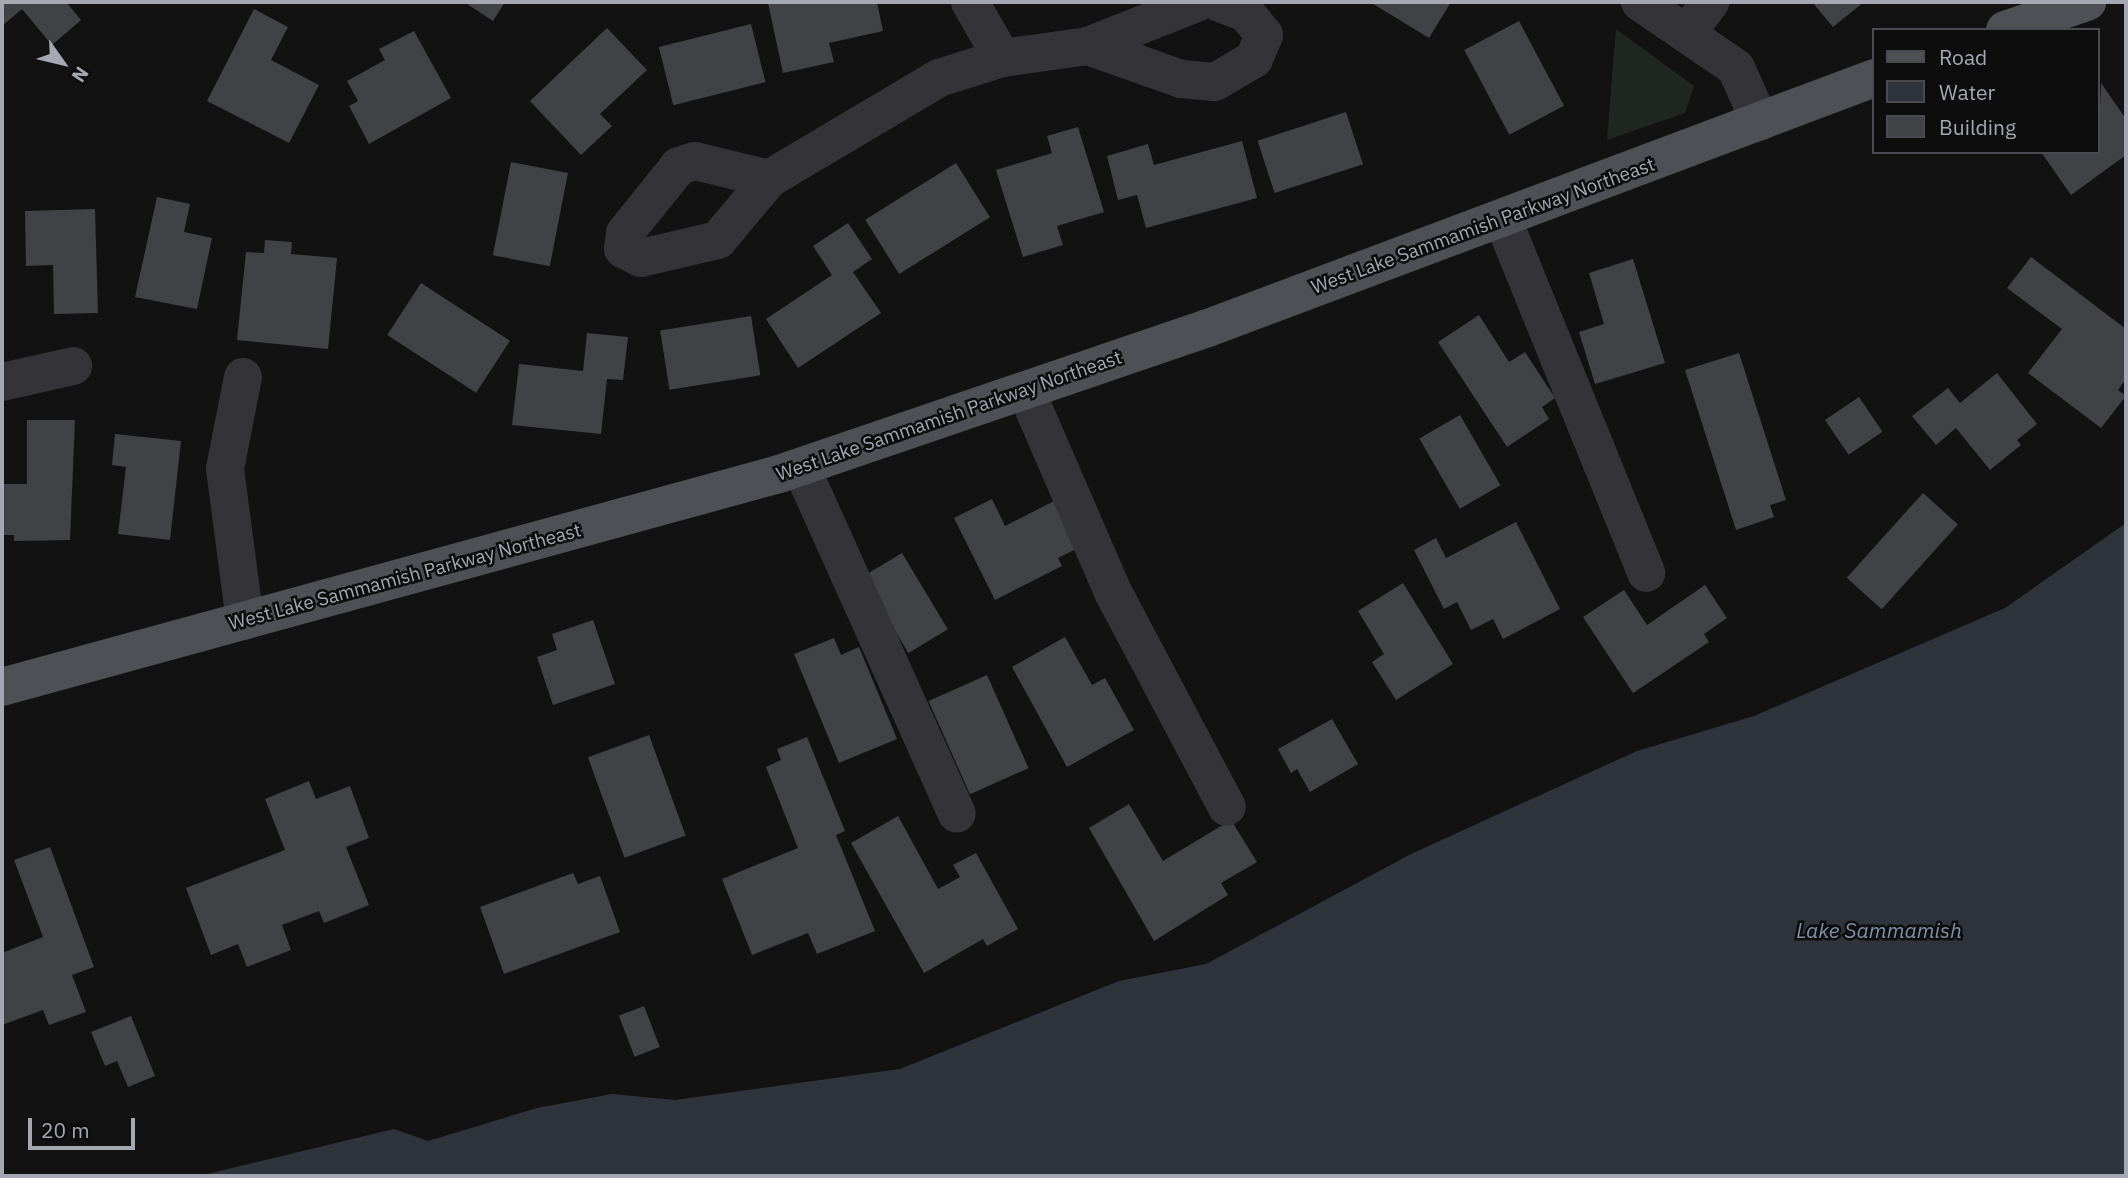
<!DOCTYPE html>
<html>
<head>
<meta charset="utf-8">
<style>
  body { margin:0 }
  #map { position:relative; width:2128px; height:1178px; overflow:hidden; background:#121213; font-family:"IBM Plex Sans",sans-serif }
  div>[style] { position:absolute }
  .green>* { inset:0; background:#202722 }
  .water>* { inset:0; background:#2f343c }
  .building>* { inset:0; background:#414246; transform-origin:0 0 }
  .minor>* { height:38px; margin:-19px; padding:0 19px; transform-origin:19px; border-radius:19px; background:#333338 }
  .major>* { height:38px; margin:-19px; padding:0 19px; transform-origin:19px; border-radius:19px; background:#4f5056 }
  span { translate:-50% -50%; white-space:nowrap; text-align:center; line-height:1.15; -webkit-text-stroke:5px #0d0d0e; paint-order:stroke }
  .street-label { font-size:19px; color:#a5a7b2 }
  .water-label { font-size:21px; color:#7f90aa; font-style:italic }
  .frame { position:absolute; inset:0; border:4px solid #a5a7b2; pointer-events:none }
  .legend { position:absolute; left:1872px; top:28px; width:228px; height:126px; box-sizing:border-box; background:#0d0d0e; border:2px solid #4a4b50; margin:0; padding:9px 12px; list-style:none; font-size:21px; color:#a5a7b2 }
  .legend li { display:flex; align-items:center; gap:14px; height:35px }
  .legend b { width:35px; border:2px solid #4a4b50 }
  .north { position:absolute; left:28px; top:28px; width:70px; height:70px; -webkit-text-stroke:5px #0d0d0e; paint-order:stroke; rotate:124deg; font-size:19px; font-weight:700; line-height:28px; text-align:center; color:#a5a7b2 }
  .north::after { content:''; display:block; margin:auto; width:24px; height:32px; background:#a5a7b2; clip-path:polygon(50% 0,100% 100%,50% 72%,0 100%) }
  .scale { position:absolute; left:28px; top:1118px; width:107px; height:32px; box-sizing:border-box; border:4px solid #a5a7b2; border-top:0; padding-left:9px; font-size:21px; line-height:24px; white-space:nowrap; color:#a5a7b2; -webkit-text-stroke:5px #0d0d0e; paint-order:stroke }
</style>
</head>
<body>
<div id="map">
  <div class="green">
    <div style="clip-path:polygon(1616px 29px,1694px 86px,1685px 113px,1607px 140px)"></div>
  </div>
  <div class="water">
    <div style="clip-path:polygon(2126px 523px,2126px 1176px,199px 1176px,394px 1129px,428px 1141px,537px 1108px,612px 1094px,675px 1100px,900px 1069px,1119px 981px,1206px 964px,1411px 854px,1637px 751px,1754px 716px,2005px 608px)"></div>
  </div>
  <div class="building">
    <div style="clip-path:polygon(2px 2px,66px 2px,81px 20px,52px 45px,22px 9px,2px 26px)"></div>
    <div style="clip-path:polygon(464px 2px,505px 2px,493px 21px)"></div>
    <div style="clip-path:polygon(772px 2px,877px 2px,883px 31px,829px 43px,834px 62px,783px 73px,768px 3px)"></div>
    <div style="clip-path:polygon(1370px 2px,1451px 2px,1429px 38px)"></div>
    <div style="clip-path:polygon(1812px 2px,1864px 2px,1833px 27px)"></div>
    <div style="clip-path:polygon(254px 9px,288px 27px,271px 60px,319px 85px,289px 143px,207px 101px)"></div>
    <div style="left:1519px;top:21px;width:96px;height:62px;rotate:62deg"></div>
    <div style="left:751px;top:24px;width:60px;height:95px;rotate:76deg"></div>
    <div style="clip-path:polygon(607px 28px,647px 70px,600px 114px,612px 126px,581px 155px,530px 101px)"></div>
    <div style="clip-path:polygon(414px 31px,451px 98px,369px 144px,349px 106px,358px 101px,347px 81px,385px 60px,379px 49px)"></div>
    <div style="clip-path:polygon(2101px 83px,2126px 119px,2126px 155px,2071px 195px,2041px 152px,2098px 152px)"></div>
    <div style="left:1346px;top:112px;width:55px;height:93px;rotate:72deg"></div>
    <div style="clip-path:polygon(1078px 127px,1104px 212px,1057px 226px,1063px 245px,1023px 257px,996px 170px,1052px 153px,1047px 136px)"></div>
    <div style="clip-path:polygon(1242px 141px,1257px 198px,1146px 228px,1137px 195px,1118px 200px,1107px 156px,1148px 144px,1154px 165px)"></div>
    <div style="left:511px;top:162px;width:58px;height:95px;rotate:11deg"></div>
    <div style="left:956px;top:163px;width:64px;height:107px;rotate:58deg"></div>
    <div style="clip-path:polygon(157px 197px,190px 204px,184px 232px,212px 238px,197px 309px,135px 297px)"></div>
    <div style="clip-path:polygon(95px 209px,98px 313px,54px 314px,53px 265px,26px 266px,25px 211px)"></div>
    <div style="clip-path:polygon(848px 223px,872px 259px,853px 272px,881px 313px,798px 368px,766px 319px,832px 275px,813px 246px)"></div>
    <div style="clip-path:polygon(265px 240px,292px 242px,291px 254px,337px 258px,328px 349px,237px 340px,246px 252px,264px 253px)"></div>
    <div style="clip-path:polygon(2031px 257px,2126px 329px,2126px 379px,2118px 390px,2126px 396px,2101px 428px,2028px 373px,2062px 329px,2007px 288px)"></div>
    <div style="clip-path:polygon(1633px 259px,1665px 363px,1595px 384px,1579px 332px,1604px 324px,1589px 273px)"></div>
    <div style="left:421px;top:283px;width:106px;height:62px;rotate:33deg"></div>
    <div style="clip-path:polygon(1479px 315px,1509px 362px,1525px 352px,1555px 398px,1542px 407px,1549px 419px,1507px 447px,1438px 342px)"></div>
    <div style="left:751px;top:316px;width:60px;height:92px;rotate:81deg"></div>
    <div style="clip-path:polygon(587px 333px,628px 337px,623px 380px,607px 379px,601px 434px,512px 425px,519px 364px,583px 371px)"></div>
    <div style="clip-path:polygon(1739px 353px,1786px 500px,1770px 505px,1774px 517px,1736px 530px,1685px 370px)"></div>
    <div style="clip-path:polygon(1997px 373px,2037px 424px,2017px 440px,2021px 445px,1990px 470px,1956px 428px,1936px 445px,1912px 416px,1948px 388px,1960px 403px)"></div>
    <div style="left:1859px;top:397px;width:42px;height:41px;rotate:56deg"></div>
    <div style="left:1460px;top:415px;width:81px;height:47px;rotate:60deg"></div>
    <div style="clip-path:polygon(27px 420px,75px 420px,70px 540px,14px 541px,14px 535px,2px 535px,2px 484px,27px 484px)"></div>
    <div style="clip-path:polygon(115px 434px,181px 441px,170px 540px,118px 534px,126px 467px,112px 465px)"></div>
    <div style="left:1923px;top:493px;width:47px;height:114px;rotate:42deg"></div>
    <div style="clip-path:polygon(992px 499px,1005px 526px,1056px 500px,1080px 547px,1058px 558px,1062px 566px,995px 600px,954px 518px)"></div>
    <div style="clip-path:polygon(1516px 522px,1560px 609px,1503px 639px,1493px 619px,1471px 630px,1457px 602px,1444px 609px,1414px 550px,1436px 538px,1446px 558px)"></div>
    <div style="left:902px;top:553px;width:89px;height:46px;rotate:59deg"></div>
    <div style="clip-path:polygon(1403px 583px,1453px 664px,1396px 700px,1372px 662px,1384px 654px,1358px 611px)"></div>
    <div style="clip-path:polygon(1705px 585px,1727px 618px,1704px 634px,1709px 642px,1633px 693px,1583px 617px,1624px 590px,1647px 625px)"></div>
    <div style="clip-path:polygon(593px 620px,615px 684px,553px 705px,537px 657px,557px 650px,552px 634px)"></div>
    <div style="clip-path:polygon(1065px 637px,1092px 685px,1105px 678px,1134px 730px,1067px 767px,1012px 667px)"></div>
    <div style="clip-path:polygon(834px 638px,841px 655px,859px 647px,897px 739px,839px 763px,794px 654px)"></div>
    <div style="left:987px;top:675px;width:102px;height:64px;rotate:66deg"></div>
    <div style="clip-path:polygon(1332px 719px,1358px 764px,1310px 792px,1297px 769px,1291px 773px,1278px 749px)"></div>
    <div style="left:649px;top:735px;width:107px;height:65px;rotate:70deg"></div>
    <div style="clip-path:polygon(807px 737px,845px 831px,836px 835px,875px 931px,817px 954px,808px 933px,752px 955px,722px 879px,798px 848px,766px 767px,781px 760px,777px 749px)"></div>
    <div style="clip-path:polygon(309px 781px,316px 799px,350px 786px,369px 838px,346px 847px,369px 905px,324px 923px,319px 911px,282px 925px,291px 950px,247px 967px,238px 944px,211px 955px,186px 888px,285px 850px,265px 799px)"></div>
    <div style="clip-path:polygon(1129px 804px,1163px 861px,1231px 820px,1257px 862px,1221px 883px,1228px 895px,1154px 941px,1089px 828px)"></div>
    <div style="clip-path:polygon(898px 816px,938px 889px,960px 877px,953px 865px,976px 853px,1018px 929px,987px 946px,983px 939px,924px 973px,851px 843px)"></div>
    <div style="clip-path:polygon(50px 847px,94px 967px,72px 975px,86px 1012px,49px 1025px,43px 1010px,2px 1025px,2px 953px,43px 937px,14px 860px)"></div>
    <div style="clip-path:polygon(573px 873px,578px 884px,600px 876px,620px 932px,504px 974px,480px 907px)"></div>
    <div style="left:644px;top:1006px;width:44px;height:27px;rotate:69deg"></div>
    <div style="clip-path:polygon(131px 1016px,155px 1076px,128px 1087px,117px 1061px,105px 1066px,91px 1032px)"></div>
  </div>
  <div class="minor">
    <div style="left:970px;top:2px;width:64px;rotate:60.3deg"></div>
    <div style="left:1640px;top:2px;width:116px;rotate:34.5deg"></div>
    <div style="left:1736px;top:68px;width:59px;rotate:66deg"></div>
    <div style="left:1687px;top:33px;width:39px;rotate:-53deg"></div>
    <div style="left:1088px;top:46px;width:99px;rotate:19.5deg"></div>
    <div style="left:1181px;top:79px;width:34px;rotate:5deg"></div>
    <div style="left:1215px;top:82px;width:45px;rotate:-30.5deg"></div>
    <div style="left:1254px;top:59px;width:26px;rotate:-67deg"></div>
    <div style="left:1264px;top:35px;width:28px;rotate:-129deg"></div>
    <div style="left:1246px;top:13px;width:31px;rotate:-159deg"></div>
    <div style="left:769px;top:179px;width:76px;rotate:-166.3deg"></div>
    <div style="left:695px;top:161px;width:17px;rotate:163deg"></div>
    <div style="left:679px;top:166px;width:86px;rotate:128.9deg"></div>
    <div style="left:625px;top:233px;width:16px;rotate:97deg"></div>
    <div style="left:623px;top:249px;width:20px;rotate:27deg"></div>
    <div style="left:641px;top:258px;width:79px;rotate:-13.2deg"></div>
    <div style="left:718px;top:240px;width:80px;rotate:-50.1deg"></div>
    <div style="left:769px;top:179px;width:198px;rotate:-30.7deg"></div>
    <div style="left:939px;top:78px;width:66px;rotate:-17.6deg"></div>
    <div style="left:1002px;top:58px;width:87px;rotate:-7.9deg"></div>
    <div style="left:1088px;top:46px;width:119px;rotate:-21.6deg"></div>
    <div style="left:1503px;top:220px;width:381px;rotate:67.9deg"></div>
    <div style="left:243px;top:377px;width:94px;rotate:101.1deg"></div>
    <div style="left:225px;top:469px;width:153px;rotate:82.5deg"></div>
    <div style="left:2px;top:382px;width:73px;rotate:-12.7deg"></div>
    <div style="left:1026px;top:391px;width:219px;rotate:66.6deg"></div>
    <div style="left:1113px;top:592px;width:243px;rotate:62.1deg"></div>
    <div style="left:801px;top:467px;width:380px;rotate:65.8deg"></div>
  </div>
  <div class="major">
    <div style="left:2005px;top:30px;width:87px;rotate:-18.9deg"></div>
    <div style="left:2px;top:687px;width:806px;rotate:-15.33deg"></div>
    <div style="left:779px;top:474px;width:453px;rotate:-18.8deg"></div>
    <div style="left:1208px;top:328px;width:711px;rotate:-20.57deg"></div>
  </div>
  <div class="street-label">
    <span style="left:1483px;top:226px;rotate:-20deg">West Lake Sammamish Parkway Northeast</span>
    <span style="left:949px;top:416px;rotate:-19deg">West Lake Sammamish Parkway Northeast</span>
    <span style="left:405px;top:577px;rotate:-15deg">West Lake Sammamish Parkway Northeast</span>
  </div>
  <div class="water-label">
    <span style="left:1879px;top:930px">Lake Sammamish</span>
  </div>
  <div class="frame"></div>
  <ul class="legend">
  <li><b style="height:9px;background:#4f5056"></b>Road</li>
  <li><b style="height:19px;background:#2f343c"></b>Water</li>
  <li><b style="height:19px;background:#414246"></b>Building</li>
  </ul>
  <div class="north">N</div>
  <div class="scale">20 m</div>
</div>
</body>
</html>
